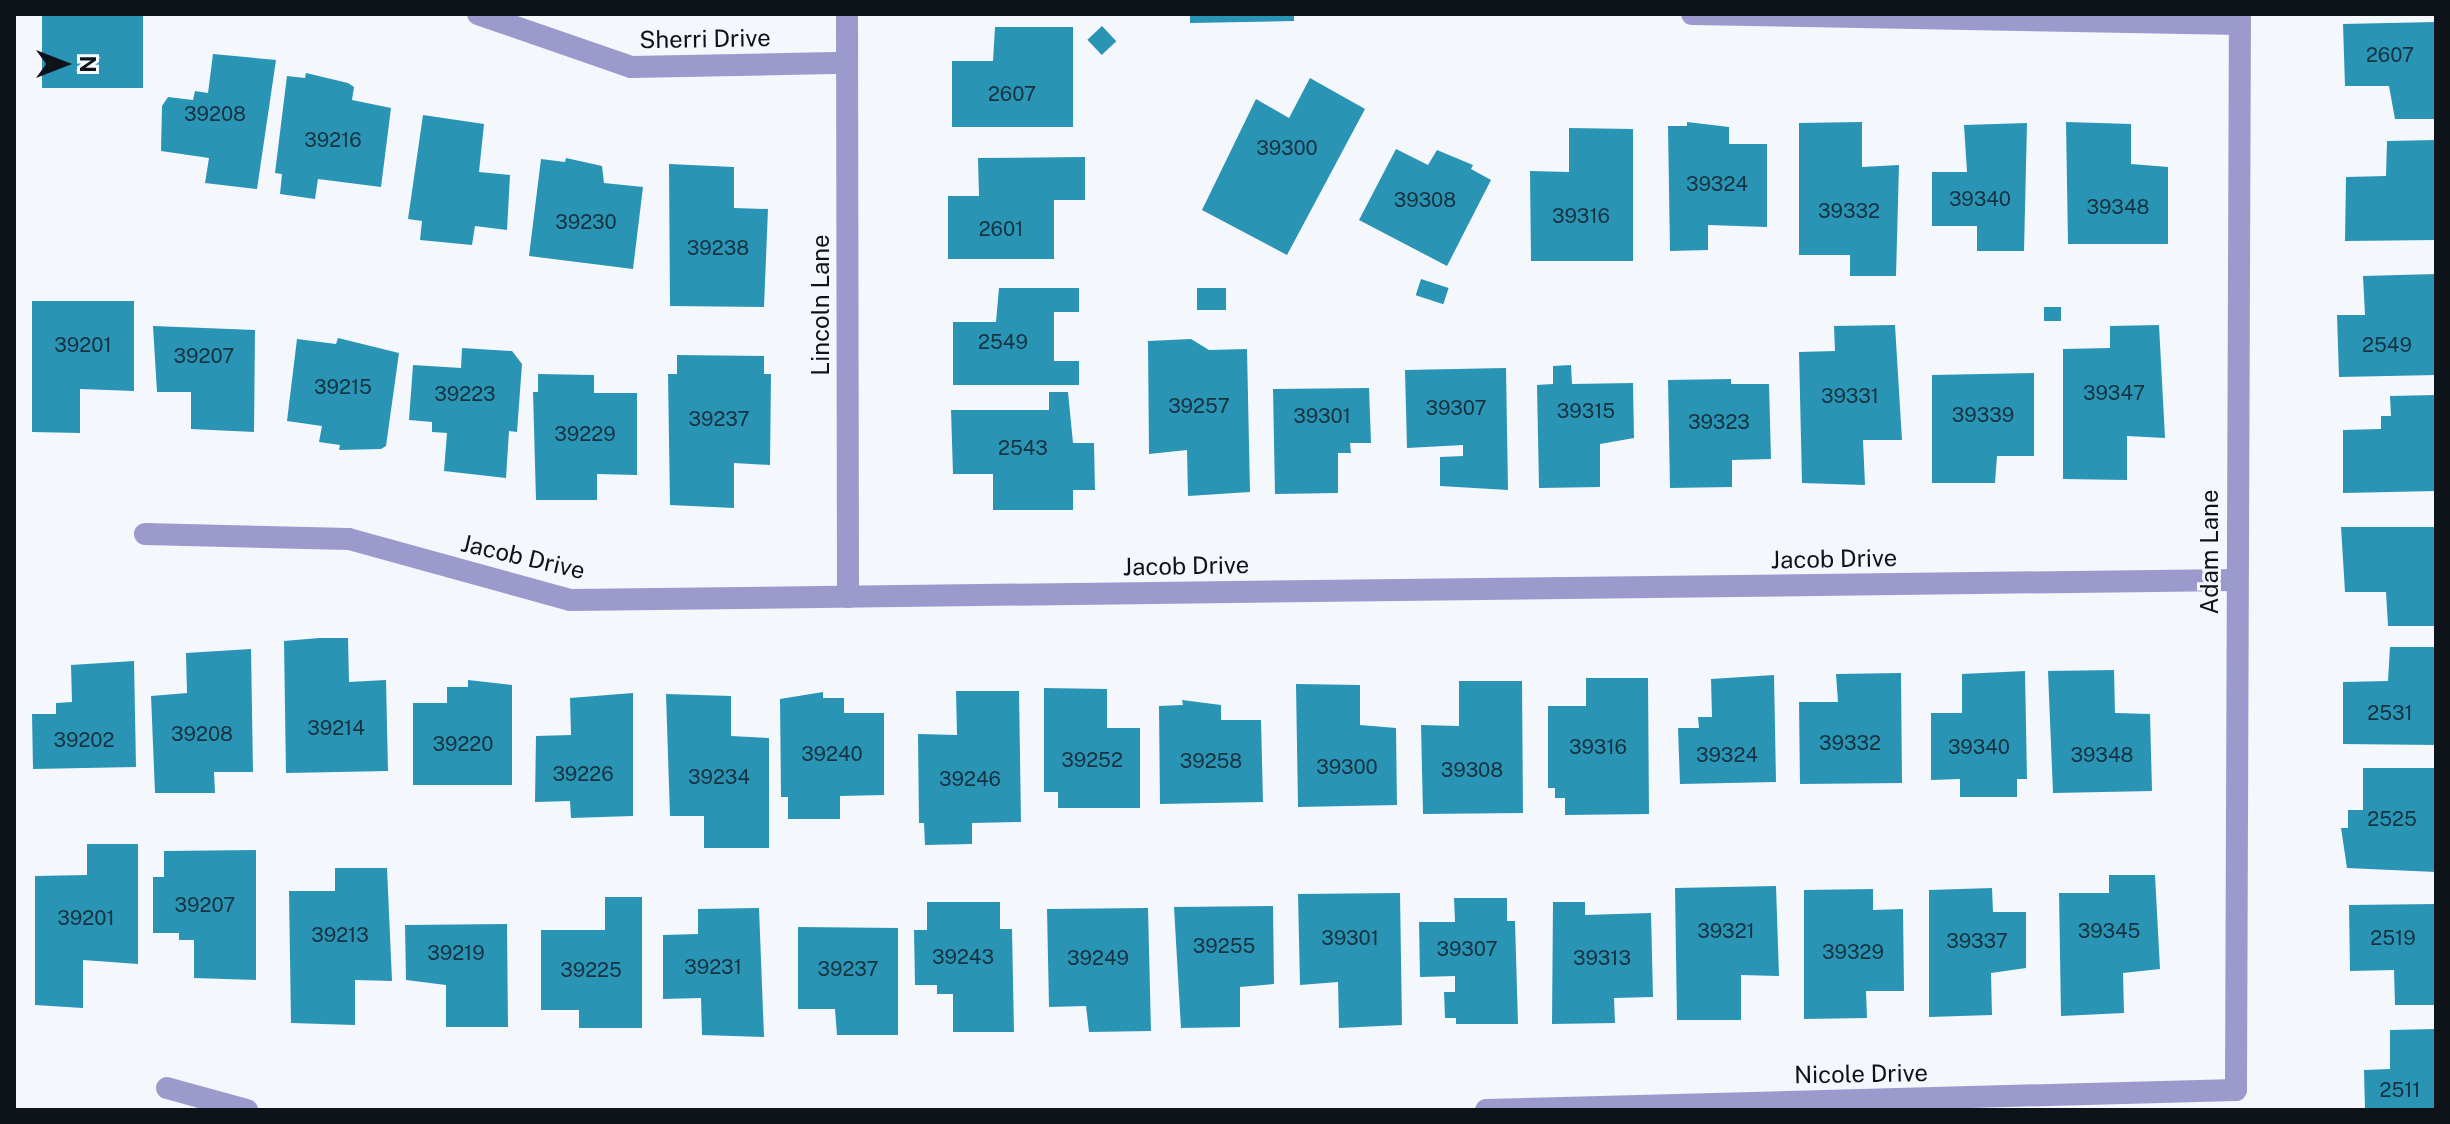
<!DOCTYPE html>
<html>
<head>
<meta charset="utf-8">
<style>
  body { margin:0 }
  #map { position:relative; width:2450px; height:1124px; overflow:hidden; background:#f4f7fc; font-family:"Public Sans",sans-serif }
  div>[style] { position:absolute }
  .building>* { inset:0; background:#2a94b5; transform-origin:0 0 }
  .minor>* { height:22px; margin:-11px; padding:0 11px; transform-origin:11px; border-radius:11px; background:#9c9acd }
  span { translate:-50% -50%; white-space:nowrap; text-align:center; line-height:1.15; -webkit-text-stroke:6px #f4f7fc; paint-order:stroke }
  .number-label { font-size:20px; color:#153341 }
  .number-label span { -webkit-text-stroke-width:0 }
  .street-label { font-size:24px; color:#0e131a }
  .frame { position:absolute; inset:0; border:16px solid #0e131a; pointer-events:none }
  .north { position:absolute; left:24px; top:24px; width:80px; height:80px; -webkit-text-stroke:6px #f4f7fc; paint-order:stroke; rotate:90deg; font-size:22px; font-weight:700; line-height:32px; text-align:center; color:#0e131a }
  .north::after { content:''; display:block; margin:auto; width:28px; height:36px; background:#0e131a; clip-path:polygon(50% 0,100% 100%,50% 72%,0 100%) }
</style>
</head>
<body>
<div id="map">
  <div class="building">
    <div style="left:42px;top:14px;width:101px;height:74px"></div>
    <div style="clip-path:polygon(1190px 14px,1294px 14px,1294px 21px,1190px 23px)"></div>
    <div style="clip-path:polygon(2436px 22px,2436px 119px,2395px 119px,2389px 86px,2345px 86px,2343px 24px)"></div>
    <div style="left:1102px;top:26px;width:21px;height:20px;rotate:47deg"></div>
    <div style="clip-path:polygon(995px 27px,1073px 27px,1073px 127px,952px 127px,952px 61px,993px 61px)"></div>
    <div style="clip-path:polygon(213px 54px,276px 60px,257px 189px,205px 183px,209px 158px,161px 151px,162px 106px,168px 97px,193px 100px,195px 91px,208px 93px)"></div>
    <div style="clip-path:polygon(306px 73px,348px 83px,354px 87px,352px 100px,391px 108px,381px 187px,318px 179px,315px 199px,280px 194px,282px 174px,275px 173px,287px 76px,305px 78px)"></div>
    <div style="clip-path:polygon(1310px 78px,1365px 109px,1287px 255px,1202px 210px,1256px 99px,1289px 118px)"></div>
    <div style="clip-path:polygon(423px 115px,484px 124px,479px 172px,510px 175px,507px 230px,475px 226px,472px 245px,420px 240px,422px 221px,408px 219px)"></div>
    <div style="clip-path:polygon(1687px 122px,1729px 127px,1729px 144px,1767px 144px,1767px 227px,1708px 225px,1708px 250px,1670px 251px,1668px 126px,1687px 126px)"></div>
    <div style="clip-path:polygon(1862px 122px,1862px 167px,1899px 165px,1896px 276px,1850px 276px,1850px 255px,1799px 255px,1799px 123px)"></div>
    <div style="clip-path:polygon(2066px 122px,2131px 124px,2131px 164px,2168px 167px,2168px 244px,2068px 244px)"></div>
    <div style="clip-path:polygon(2027px 123px,2024px 251px,1977px 251px,1977px 226px,1932px 226px,1932px 172px,1967px 172px,1964px 125px)"></div>
    <div style="clip-path:polygon(1569px 128px,1633px 129px,1633px 261px,1531px 261px,1530px 171px,1569px 172px)"></div>
    <div style="clip-path:polygon(2436px 140px,2436px 240px,2345px 241px,2346px 177px,2386px 176px,2387px 141px)"></div>
    <div style="clip-path:polygon(1396px 149px,1428px 165px,1437px 150px,1473px 165px,1471px 169px,1491px 180px,1447px 266px,1359px 220px)"></div>
    <div style="clip-path:polygon(1085px 157px,1085px 200px,1054px 200px,1054px 259px,948px 259px,948px 196px,979px 196px,978px 158px)"></div>
    <div style="clip-path:polygon(566px 158px,602px 166px,604px 183px,643px 187px,633px 269px,529px 256px,541px 159px,565px 162px)"></div>
    <div style="clip-path:polygon(669px 164px,734px 167px,734px 208px,768px 209px,764px 307px,670px 306px)"></div>
    <div style="clip-path:polygon(2436px 274px,2436px 375px,2339px 377px,2337px 315px,2365px 315px,2363px 276px)"></div>
    <div style="left:1421px;top:279px;width:29px;height:17px;rotate:18deg"></div>
    <div style="clip-path:polygon(999px 288px,1079px 288px,1079px 312px,1054px 312px,1054px 361px,1079px 361px,1079px 385px,953px 385px,953px 322px,996px 322px)"></div>
    <div style="left:1197px;top:288px;width:29px;height:22px"></div>
    <div style="clip-path:polygon(32px 301px,134px 301px,134px 391px,80px 389px,80px 433px,32px 432px)"></div>
    <div style="left:2044px;top:307px;width:17px;height:14px"></div>
    <div style="clip-path:polygon(1895px 325px,1902px 440px,1863px 440px,1865px 485px,1802px 483px,1799px 352px,1835px 351px,1834px 326px)"></div>
    <div style="clip-path:polygon(2159px 325px,2165px 438px,2127px 436px,2127px 480px,2063px 479px,2063px 349px,2110px 348px,2110px 326px)"></div>
    <div style="clip-path:polygon(153px 326px,255px 330px,254px 432px,191px 429px,191px 392px,157px 392px)"></div>
    <div style="clip-path:polygon(338px 338px,399px 353px,386px 446px,381px 449px,339px 450px,340px 445px,319px 442px,322px 426px,287px 421px,297px 339px,336px 344px)"></div>
    <div style="clip-path:polygon(1191px 339px,1209px 350px,1247px 349px,1250px 492px,1188px 496px,1187px 450px,1149px 454px,1148px 341px)"></div>
    <div style="clip-path:polygon(462px 348px,512px 351px,522px 364px,517px 432px,509px 431px,506px 478px,444px 471px,447px 433px,432px 432px,432px 422px,409px 420px,413px 365px,461px 368px)"></div>
    <div style="clip-path:polygon(677px 355px,764px 356px,764px 374px,771px 374px,770px 465px,734px 463px,734px 508px,670px 505px,668px 374px,677px 374px)"></div>
    <div style="clip-path:polygon(1571px 365px,1572px 384px,1633px 383px,1634px 438px,1600px 444px,1600px 487px,1539px 488px,1537px 385px,1553px 384px,1553px 366px)"></div>
    <div style="clip-path:polygon(1506px 368px,1508px 490px,1440px 486px,1440px 457px,1463px 456px,1463px 445px,1407px 448px,1405px 370px)"></div>
    <div style="clip-path:polygon(2034px 373px,2034px 456px,1997px 456px,1995px 483px,1932px 483px,1932px 375px)"></div>
    <div style="clip-path:polygon(538px 374px,594px 375px,594px 393px,637px 393px,637px 475px,597px 474px,597px 500px,536px 500px,533px 392px,538px 392px)"></div>
    <div style="clip-path:polygon(1731px 379px,1731px 384px,1769px 384px,1771px 459px,1732px 460px,1732px 487px,1670px 488px,1668px 380px)"></div>
    <div style="clip-path:polygon(1369px 388px,1371px 443px,1350px 443px,1351px 453px,1338px 453px,1338px 493px,1275px 494px,1273px 389px)"></div>
    <div style="clip-path:polygon(1049px 392px,1068px 392px,1073px 443px,1094px 443px,1095px 490px,1073px 490px,1073px 510px,993px 510px,993px 474px,953px 474px,951px 410px,1049px 410px)"></div>
    <div style="clip-path:polygon(2436px 395px,2436px 491px,2343px 493px,2343px 430px,2381px 429px,2381px 416px,2391px 416px,2390px 396px)"></div>
    <div style="clip-path:polygon(2341px 527px,2436px 527px,2436px 626px,2388px 626px,2386px 592px,2345px 592px)"></div>
    <div style="clip-path:polygon(319px 638px,348px 638px,349px 682px,386px 680px,388px 771px,286px 773px,284px 641px)"></div>
    <div style="clip-path:polygon(2390px 647px,2436px 647px,2436px 745px,2343px 744px,2343px 682px,2388px 681px)"></div>
    <div style="clip-path:polygon(251px 649px,253px 772px,214px 772px,215px 793px,155px 793px,151px 696px,187px 693px,186px 653px)"></div>
    <div style="clip-path:polygon(134px 661px,136px 767px,33px 769px,32px 714px,56px 714px,56px 703px,72px 702px,71px 665px)"></div>
    <div style="clip-path:polygon(2114px 670px,2115px 713px,2150px 714px,2152px 791px,2053px 793px,2048px 671px)"></div>
    <div style="clip-path:polygon(2025px 671px,2027px 779px,2017px 779px,2017px 797px,1960px 797px,1960px 779px,1931px 780px,1931px 713px,1962px 713px,1962px 674px)"></div>
    <div style="clip-path:polygon(1901px 673px,1902px 783px,1800px 784px,1799px 702px,1838px 702px,1836px 674px)"></div>
    <div style="clip-path:polygon(1774px 675px,1776px 782px,1680px 784px,1678px 728px,1699px 728px,1698px 717px,1712px 717px,1711px 679px)"></div>
    <div style="clip-path:polygon(1586px 678px,1648px 678px,1649px 814px,1565px 815px,1565px 798px,1555px 798px,1555px 788px,1548px 788px,1548px 706px,1586px 706px)"></div>
    <div style="clip-path:polygon(468px 680px,512px 685px,512px 785px,413px 785px,413px 703px,447px 703px,447px 687px,468px 687px)"></div>
    <div style="clip-path:polygon(1459px 681px,1522px 681px,1523px 813px,1423px 814px,1421px 725px,1459px 726px)"></div>
    <div style="clip-path:polygon(1296px 684px,1360px 685px,1360px 725px,1396px 728px,1397px 805px,1298px 807px)"></div>
    <div style="clip-path:polygon(1044px 688px,1107px 689px,1107px 728px,1140px 728px,1140px 808px,1058px 808px,1058px 792px,1044px 792px)"></div>
    <div style="clip-path:polygon(956px 691px,1019px 691px,1021px 822px,972px 823px,972px 844px,925px 845px,924px 823px,919px 823px,918px 734px,957px 735px)"></div>
    <div style="clip-path:polygon(823px 692px,823px 698px,844px 698px,844px 713px,884px 713px,884px 795px,840px 796px,840px 819px,788px 819px,788px 797px,781px 797px,780px 699px)"></div>
    <div style="clip-path:polygon(633px 693px,633px 816px,571px 818px,570px 801px,535px 802px,536px 736px,571px 735px,570px 698px)"></div>
    <div style="clip-path:polygon(666px 694px,731px 696px,731px 736px,769px 738px,769px 848px,704px 848px,704px 816px,670px 816px)"></div>
    <div style="clip-path:polygon(1182px 700px,1221px 705px,1221px 720px,1261px 720px,1263px 802px,1160px 804px,1159px 706px,1183px 705px)"></div>
    <div style="clip-path:polygon(2363px 768px,2436px 768px,2436px 872px,2347px 868px,2341px 828px,2348px 828px,2348px 810px,2363px 810px)"></div>
    <div style="clip-path:polygon(87px 844px,138px 844px,138px 964px,83px 960px,83px 1008px,35px 1005px,35px 876px,87px 875px)"></div>
    <div style="clip-path:polygon(256px 850px,256px 980px,194px 978px,194px 940px,179px 940px,179px 933px,153px 933px,153px 877px,164px 877px,164px 851px)"></div>
    <div style="clip-path:polygon(335px 868px,387px 868px,392px 981px,355px 980px,355px 1025px,291px 1023px,289px 891px,335px 891px)"></div>
    <div style="clip-path:polygon(2109px 875px,2155px 875px,2160px 969px,2123px 973px,2124px 1013px,2061px 1016px,2059px 893px,2109px 893px)"></div>
    <div style="clip-path:polygon(1776px 886px,1779px 976px,1741px 975px,1741px 1020px,1677px 1020px,1675px 888px)"></div>
    <div style="clip-path:polygon(1992px 888px,1993px 912px,2026px 912px,2026px 968px,1991px 973px,1992px 1015px,1929px 1017px,1929px 890px)"></div>
    <div style="clip-path:polygon(1873px 889px,1873px 910px,1903px 909px,1904px 991px,1866px 991px,1867px 1018px,1804px 1019px,1804px 890px)"></div>
    <div style="clip-path:polygon(1400px 893px,1402px 1025px,1339px 1028px,1338px 982px,1300px 985px,1298px 894px)"></div>
    <div style="clip-path:polygon(605px 897px,642px 897px,642px 1028px,579px 1028px,579px 1010px,541px 1010px,541px 930px,605px 930px)"></div>
    <div style="clip-path:polygon(1454px 898px,1507px 898px,1507px 921px,1515px 921px,1518px 1024px,1456px 1024px,1456px 1018px,1445px 1018px,1444px 992px,1455px 992px,1455px 976px,1420px 977px,1419px 922px,1455px 922px)"></div>
    <div style="clip-path:polygon(927px 902px,1000px 902px,1000px 929px,1012px 929px,1014px 1032px,953px 1032px,953px 994px,937px 994px,937px 985px,915px 985px,914px 930px,927px 930px)"></div>
    <div style="clip-path:polygon(1553px 902px,1585px 902px,1585px 915px,1651px 913px,1653px 997px,1614px 998px,1615px 1023px,1552px 1024px)"></div>
    <div style="clip-path:polygon(2436px 904px,2436px 1005px,2395px 1005px,2394px 970px,2350px 971px,2349px 905px)"></div>
    <div style="clip-path:polygon(1273px 906px,1274px 984px,1240px 987px,1240px 1027px,1181px 1028px,1174px 907px)"></div>
    <div style="clip-path:polygon(759px 908px,764px 1037px,702px 1035px,701px 998px,663px 999px,663px 935px,698px 934px,698px 909px)"></div>
    <div style="clip-path:polygon(1148px 908px,1151px 1031px,1089px 1032px,1086px 1006px,1049px 1007px,1047px 909px)"></div>
    <div style="clip-path:polygon(507px 924px,508px 1027px,446px 1027px,446px 985px,406px 980px,405px 925px)"></div>
    <div style="clip-path:polygon(798px 927px,898px 928px,898px 1035px,837px 1035px,835px 1009px,798px 1009px)"></div>
    <div style="clip-path:polygon(2436px 1029px,2436px 1110px,2365px 1110px,2364px 1070px,2390px 1069px,2390px 1030px)"></div>
  </div>
  <div class="minor">
    <div style="left:478px;top:14px;width:162px;rotate:19.1deg"></div>
    <div style="left:631px;top:67px;width:215px;rotate:-1.1deg"></div>
    <div style="left:847px;top:14px;width:583px;rotate:89.9deg"></div>
    <div style="left:1692px;top:14px;width:548px;rotate:1.05deg"></div>
    <div style="left:145px;top:534px;width:204px;rotate:1.4deg"></div>
    <div style="left:349px;top:539px;width:229px;rotate:15.4deg"></div>
    <div style="left:570px;top:600px;width:1666px;rotate:-0.69deg"></div>
    <div style="left:167px;top:1088px;width:83px;rotate:15.4deg"></div>
    <div style="left:1486px;top:1110px;width:750px;rotate:-1.53deg"></div>
    <div style="left:2236px;top:1090px;width:1076px;rotate:-89.79deg"></div>
  </div>
  <div class="number-label">
    <span style="left:2390px;top:55px">2607</span>
    <span style="left:1012px;top:94px">2607</span>
    <span style="left:215px;top:114px">39208</span>
    <span style="left:333px;top:140px">39216</span>
    <span style="left:1287px;top:148px">39300</span>
    <span style="left:1717px;top:184px">39324</span>
    <span style="left:1980px;top:199px">39340</span>
    <span style="left:1425px;top:200px">39308</span>
    <span style="left:2118px;top:207px">39348</span>
    <span style="left:1849px;top:211px">39332</span>
    <span style="left:1581px;top:216px">39316</span>
    <span style="left:586px;top:222px">39230</span>
    <span style="left:1001px;top:229px">2601</span>
    <span style="left:718px;top:248px">39238</span>
    <span style="left:1003px;top:342px">2549</span>
    <span style="left:83px;top:345px">39201</span>
    <span style="left:2387px;top:345px">2549</span>
    <span style="left:204px;top:356px">39207</span>
    <span style="left:343px;top:387px">39215</span>
    <span style="left:2114px;top:393px">39347</span>
    <span style="left:465px;top:394px">39223</span>
    <span style="left:1850px;top:396px">39331</span>
    <span style="left:1199px;top:406px">39257</span>
    <span style="left:1456px;top:408px">39307</span>
    <span style="left:1586px;top:411px">39315</span>
    <span style="left:1983px;top:415px">39339</span>
    <span style="left:1322px;top:416px">39301</span>
    <span style="left:719px;top:419px">39237</span>
    <span style="left:1719px;top:422px">39323</span>
    <span style="left:585px;top:434px">39229</span>
    <span style="left:1023px;top:448px">2543</span>
    <span style="left:2390px;top:713px">2531</span>
    <span style="left:336px;top:728px">39214</span>
    <span style="left:202px;top:734px">39208</span>
    <span style="left:84px;top:740px">39202</span>
    <span style="left:1850px;top:743px">39332</span>
    <span style="left:463px;top:744px">39220</span>
    <span style="left:1598px;top:747px">39316</span>
    <span style="left:1979px;top:747px">39340</span>
    <span style="left:832px;top:754px">39240</span>
    <span style="left:1727px;top:755px">39324</span>
    <span style="left:2102px;top:755px">39348</span>
    <span style="left:1092px;top:760px">39252</span>
    <span style="left:1211px;top:761px">39258</span>
    <span style="left:1347px;top:767px">39300</span>
    <span style="left:1472px;top:770px">39308</span>
    <span style="left:583px;top:774px">39226</span>
    <span style="left:719px;top:777px">39234</span>
    <span style="left:970px;top:779px">39246</span>
    <span style="left:2392px;top:819px">2525</span>
    <span style="left:205px;top:905px">39207</span>
    <span style="left:86px;top:918px">39201</span>
    <span style="left:1726px;top:931px">39321</span>
    <span style="left:2109px;top:931px">39345</span>
    <span style="left:340px;top:935px">39213</span>
    <span style="left:1350px;top:938px">39301</span>
    <span style="left:2393px;top:938px">2519</span>
    <span style="left:1977px;top:941px">39337</span>
    <span style="left:1224px;top:946px">39255</span>
    <span style="left:1467px;top:949px">39307</span>
    <span style="left:1853px;top:952px">39329</span>
    <span style="left:456px;top:953px">39219</span>
    <span style="left:963px;top:957px">39243</span>
    <span style="left:1098px;top:958px">39249</span>
    <span style="left:1602px;top:958px">39313</span>
    <span style="left:713px;top:967px">39231</span>
    <span style="left:848px;top:969px">39237</span>
    <span style="left:591px;top:970px">39225</span>
    <span style="left:2400px;top:1090px">2511</span>
  </div>
  <div class="street-label">
    <span style="left:705px;top:39px;rotate:-1deg">Sherri Drive</span>
    <span style="left:821px;top:305px;rotate:-90deg">Lincoln Lane</span>
    <span style="left:2210px;top:552px;rotate:-90deg">Adam Lane</span>
    <span style="left:523px;top:557px;rotate:13deg">Jacob Drive</span>
    <span style="left:1834px;top:559px;rotate:-1deg">Jacob Drive</span>
    <span style="left:1186px;top:566px;rotate:-1deg">Jacob Drive</span>
    <span style="left:1861px;top:1074px;rotate:-1deg">Nicole Drive</span>
  </div>
  <div class="frame"></div>
  <div class="north">N</div>
</div>
</body>
</html>
